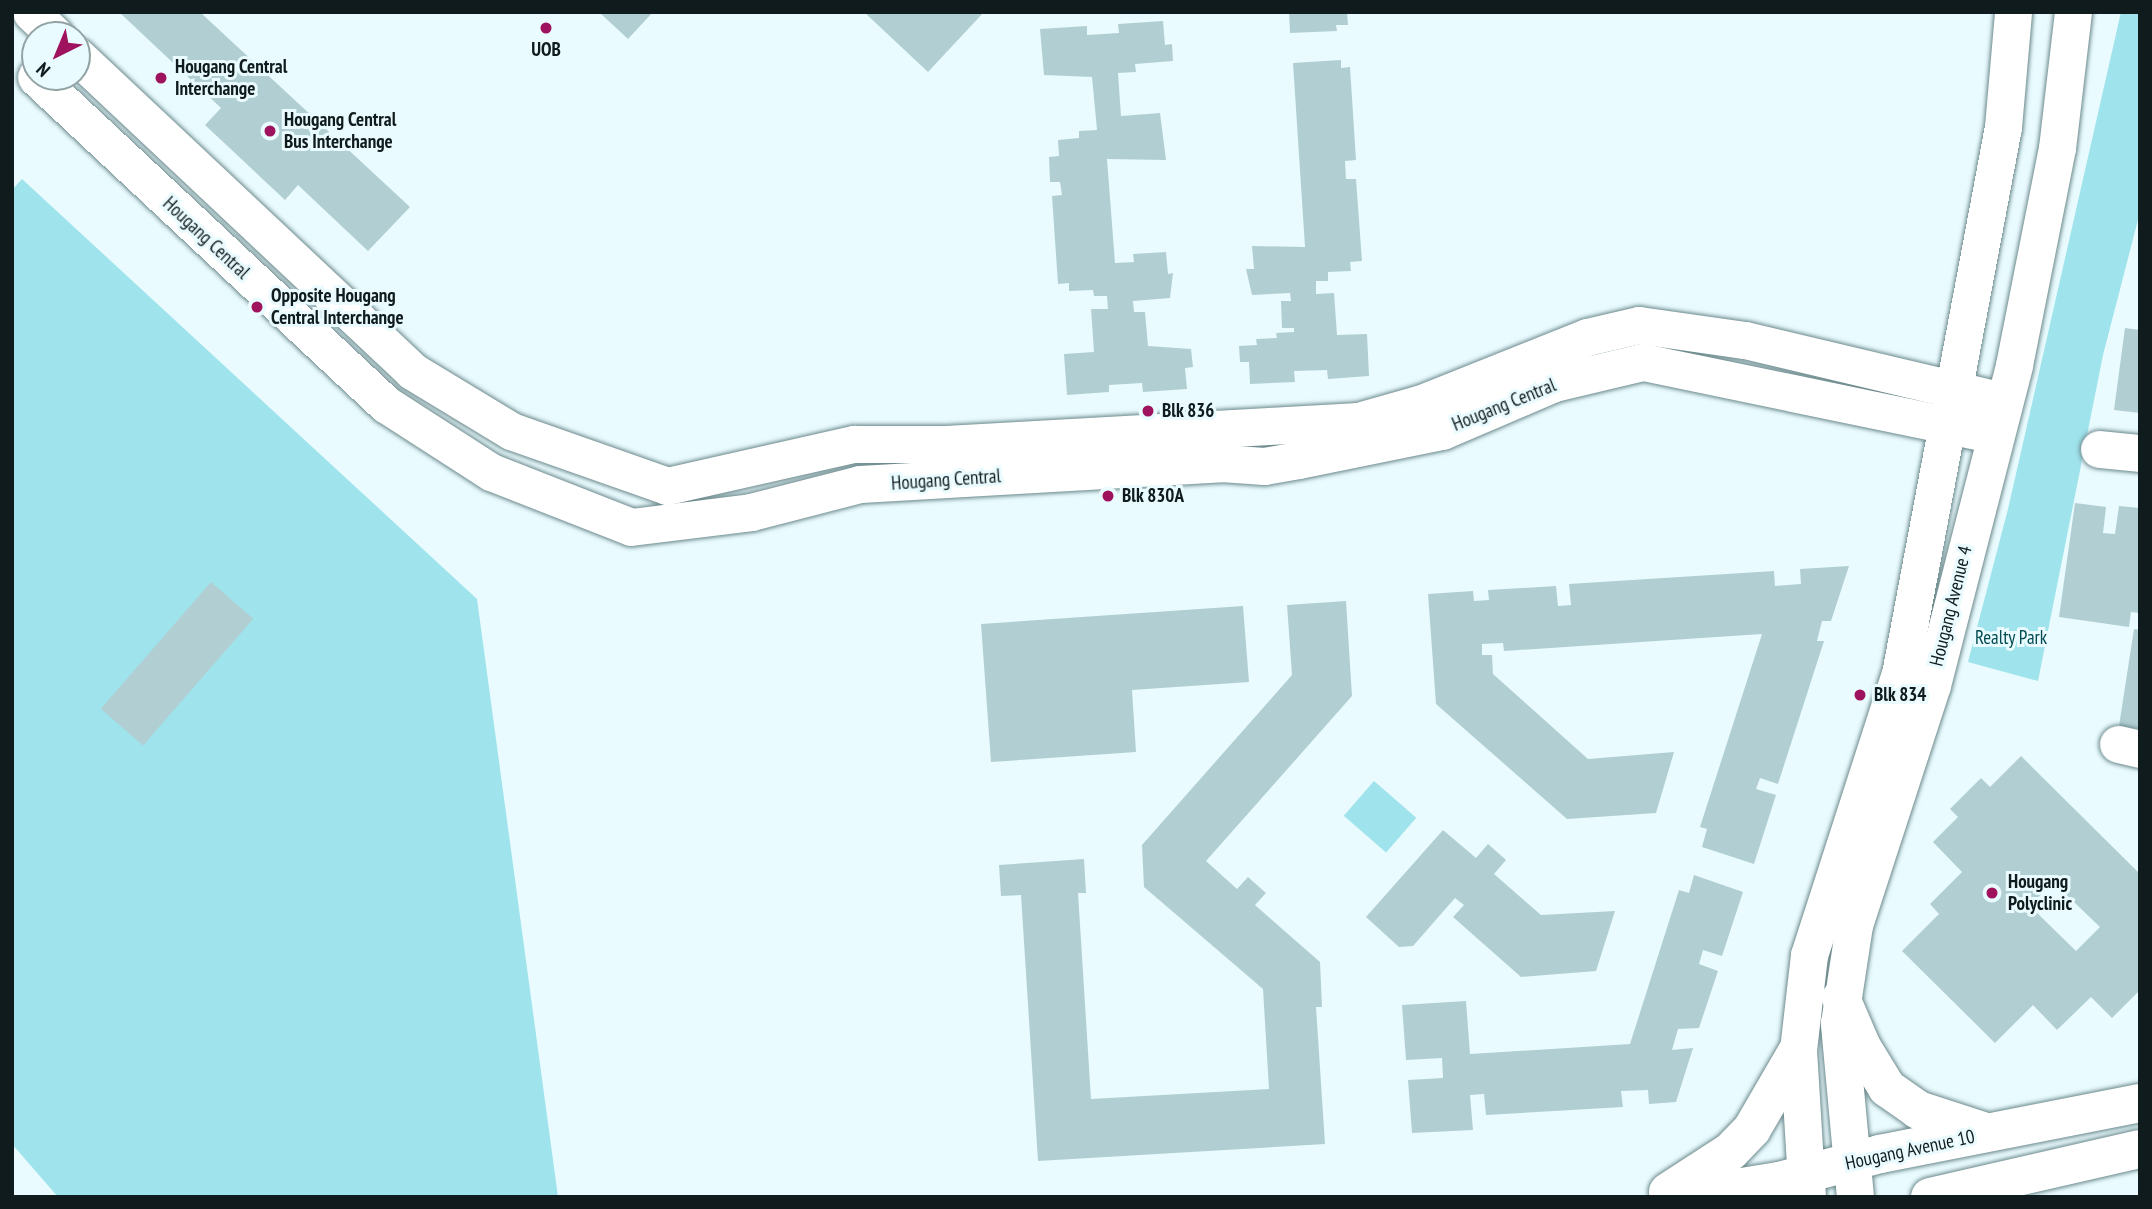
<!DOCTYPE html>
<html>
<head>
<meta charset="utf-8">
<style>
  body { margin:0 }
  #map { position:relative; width:2152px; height:1209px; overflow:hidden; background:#e9fbfe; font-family:"PT Sans Narrow",sans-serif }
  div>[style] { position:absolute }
  .green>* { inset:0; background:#9fe3ec; transform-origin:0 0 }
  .building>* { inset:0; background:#b1cfd3; transform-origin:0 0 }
  .roads { filter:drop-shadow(0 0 2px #6c898c) drop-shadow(0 0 2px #6c898c) }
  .minor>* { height:37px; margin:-18.5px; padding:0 18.5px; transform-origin:18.5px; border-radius:18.5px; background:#fff }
  .major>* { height:38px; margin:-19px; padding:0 19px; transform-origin:19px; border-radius:19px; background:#fff }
  .dots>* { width:19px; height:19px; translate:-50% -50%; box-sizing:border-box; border:4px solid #e9fbfe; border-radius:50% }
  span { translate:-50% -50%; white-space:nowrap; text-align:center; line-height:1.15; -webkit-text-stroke:6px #e9fbfe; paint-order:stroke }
  .poi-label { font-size:19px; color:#101b1d; font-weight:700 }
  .left { translate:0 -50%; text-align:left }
  .street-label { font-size:19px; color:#101b1d }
  .park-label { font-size:19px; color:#004a51 }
  .frame { position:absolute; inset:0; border:14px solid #101b1d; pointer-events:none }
  .north { position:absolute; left:21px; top:21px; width:70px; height:70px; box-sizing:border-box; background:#e9fbfe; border:2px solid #92a1a4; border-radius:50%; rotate:223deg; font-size:19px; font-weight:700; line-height:28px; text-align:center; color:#101b1d }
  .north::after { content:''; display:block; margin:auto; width:24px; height:32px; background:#9f125d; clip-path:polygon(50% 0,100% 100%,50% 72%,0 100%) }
</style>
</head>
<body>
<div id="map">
  <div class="green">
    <div style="clip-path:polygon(2121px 12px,2140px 12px,2140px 212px,2103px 355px,2038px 681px,1968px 662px,2008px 509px)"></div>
    <div style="clip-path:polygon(22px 179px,477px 599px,558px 1197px,58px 1197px,12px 1144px,12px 190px)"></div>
    <div style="left:1374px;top:781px;width:56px;height:46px;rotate:41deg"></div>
  </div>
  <div class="building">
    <div style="clip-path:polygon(119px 12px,200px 12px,410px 207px,368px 251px,298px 185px,285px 200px,205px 125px,221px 108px)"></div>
    <div style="clip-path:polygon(599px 12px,653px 12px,628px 39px)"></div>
    <div style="clip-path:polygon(864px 12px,984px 12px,928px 72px)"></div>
    <div style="clip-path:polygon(1289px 12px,1347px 12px,1348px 25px,1336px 25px,1337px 31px,1290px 33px)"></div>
    <div style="clip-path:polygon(1163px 21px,1165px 45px,1172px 44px,1173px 61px,1135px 64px,1136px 72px,1118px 73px,1121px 116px,1160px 113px,1166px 160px,1107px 159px,1115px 263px,1134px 262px,1133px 254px,1166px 252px,1168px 274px,1173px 273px,1170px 298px,1133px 301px,1134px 312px,1145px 312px,1148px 346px,1191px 349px,1193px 367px,1185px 368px,1187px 389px,1143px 392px,1142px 383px,1109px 385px,1109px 392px,1067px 395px,1064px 354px,1094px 352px,1091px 309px,1108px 309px,1107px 296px,1094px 296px,1093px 290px,1069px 291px,1069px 283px,1058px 284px,1052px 196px,1062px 195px,1060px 182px,1050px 182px,1049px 157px,1059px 156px,1058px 140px,1079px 138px,1079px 131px,1097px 130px,1092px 77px,1044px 75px,1040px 29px,1087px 26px,1087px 35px,1119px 33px,1118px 24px)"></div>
    <div style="clip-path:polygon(1341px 60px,1341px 68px,1350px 67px,1356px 160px,1345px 161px,1346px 179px,1356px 179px,1362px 261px,1350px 262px,1351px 271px,1328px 272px,1328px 281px,1316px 281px,1316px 294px,1334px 293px,1337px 335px,1367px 334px,1369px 376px,1328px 379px,1327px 370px,1294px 371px,1295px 382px,1250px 384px,1249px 362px,1240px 362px,1239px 346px,1257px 345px,1256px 339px,1277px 338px,1276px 333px,1294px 332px,1294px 328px,1282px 328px,1281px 301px,1291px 301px,1290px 293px,1252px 295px,1246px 269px,1254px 269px,1252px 246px,1305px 247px,1293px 63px)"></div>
    <div style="clip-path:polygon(2125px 328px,2140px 330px,2140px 413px,2114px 410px)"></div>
    <div style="clip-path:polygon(2075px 503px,2106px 507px,2103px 533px,2115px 534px,2119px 506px,2140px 508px,2140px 613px,2131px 612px,2129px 627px,2059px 617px)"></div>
    <div style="clip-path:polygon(1849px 566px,1831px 621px,1822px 621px,1817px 641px,1824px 641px,1778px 784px,1760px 778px,1756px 789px,1776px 795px,1754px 864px,1702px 847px,1707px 829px,1700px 827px,1762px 634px,1504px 651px,1503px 643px,1482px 644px,1482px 655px,1492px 655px,1493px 674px,1588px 759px,1674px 752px,1656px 813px,1567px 819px,1436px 704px,1428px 594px,1473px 591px,1474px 601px,1489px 600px,1488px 590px,1556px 586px,1558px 606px,1571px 605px,1569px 584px,1774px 571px,1775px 586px,1801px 584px,1800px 569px)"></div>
    <div style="left:211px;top:582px;width:56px;height:168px;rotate:41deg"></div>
    <div style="clip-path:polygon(1346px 601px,1352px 696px,1206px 861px,1237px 889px,1248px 877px,1266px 893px,1255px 905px,1320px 962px,1322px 1007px,1316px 1007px,1325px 1144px,1038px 1161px,1021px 895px,1001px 896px,999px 865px,1084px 859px,1086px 893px,1078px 893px,1091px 1099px,1269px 1089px,1263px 989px,1144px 887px,1142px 845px,1292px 675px,1287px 605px)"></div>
    <div style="clip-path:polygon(1243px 606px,1249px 682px,1132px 690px,1136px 752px,991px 762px,981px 624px)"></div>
    <div style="clip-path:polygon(2134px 629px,2140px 630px,2140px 729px,2119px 726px)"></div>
    <div style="clip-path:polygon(evenodd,2021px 756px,2140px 874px,2140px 990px,2112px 1018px,2091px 997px,2057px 1030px,2033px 1005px,1995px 1043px,1902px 951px,1939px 914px,1930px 904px,1962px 872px,1933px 842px,1958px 817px,1950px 809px,1981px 778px,1990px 787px,2021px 756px,2053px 882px,2100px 927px,2076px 951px,2030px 906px,2053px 882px)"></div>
    <div style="clip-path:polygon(1443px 830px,1476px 858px,1488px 844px,1506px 860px,1494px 874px,1541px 915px,1615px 911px,1596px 971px,1521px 977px,1453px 917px,1464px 905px,1455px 898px,1413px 946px,1399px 947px,1366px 917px)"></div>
    <div style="clip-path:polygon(1694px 875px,1743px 892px,1722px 956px,1703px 950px,1699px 964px,1718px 971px,1699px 1028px,1678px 1029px,1672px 1050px,1693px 1048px,1676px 1102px,1649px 1104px,1648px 1090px,1621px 1091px,1623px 1107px,1486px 1115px,1484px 1094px,1470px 1095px,1473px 1130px,1412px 1133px,1408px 1080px,1443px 1078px,1442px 1058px,1406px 1060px,1402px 1005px,1466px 1001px,1470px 1054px,1630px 1044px,1679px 890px,1689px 893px)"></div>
  </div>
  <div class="roads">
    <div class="minor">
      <div style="left:31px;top:12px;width:33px;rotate:44deg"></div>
      <div style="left:77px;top:56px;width:460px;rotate:43.2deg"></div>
      <div style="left:412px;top:371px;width:116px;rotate:31.2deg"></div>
      <div style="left:511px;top:431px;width:165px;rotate:19.4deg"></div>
      <div style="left:667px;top:486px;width:192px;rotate:-12.7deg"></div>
      <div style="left:854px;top:444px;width:92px"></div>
      <div style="left:946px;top:444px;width:413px;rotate:-3.2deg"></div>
      <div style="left:1358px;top:421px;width:66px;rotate:-15.7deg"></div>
      <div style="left:1422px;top:403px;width:178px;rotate:-21.8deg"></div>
      <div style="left:1587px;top:337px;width:53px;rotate:-13deg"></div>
      <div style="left:1639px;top:325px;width:107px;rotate:8.1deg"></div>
      <div style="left:1745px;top:340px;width:266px;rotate:13.3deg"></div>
      <div style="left:36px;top:77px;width:480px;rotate:43.1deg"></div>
      <div style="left:387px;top:405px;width:124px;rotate:32.8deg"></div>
      <div style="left:491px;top:472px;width:150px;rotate:21.4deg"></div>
      <div style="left:631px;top:527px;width:121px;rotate:-7.1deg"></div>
      <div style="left:751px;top:512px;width:113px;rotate:-14.4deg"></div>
      <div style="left:860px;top:484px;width:362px;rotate:-3.3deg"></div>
      <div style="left:1221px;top:463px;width:43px;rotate:4deg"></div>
      <div style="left:1264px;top:466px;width:35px;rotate:-10deg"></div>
      <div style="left:1298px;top:460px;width:147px;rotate:-11.4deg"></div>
      <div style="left:1442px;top:431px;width:122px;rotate:-23.2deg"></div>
      <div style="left:1554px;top:383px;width:91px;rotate:-13.3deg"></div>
      <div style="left:1643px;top:362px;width:360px;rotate:11.7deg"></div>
      <div style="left:2099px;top:449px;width:41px;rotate:5.6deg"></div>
      <div style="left:2118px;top:744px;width:23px;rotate:13deg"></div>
      <div style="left:1807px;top:1197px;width:147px;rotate:-93.5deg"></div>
      <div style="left:1798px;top:1050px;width:96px;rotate:-83.4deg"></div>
      <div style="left:1809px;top:955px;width:295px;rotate:-72.1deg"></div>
      <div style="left:1900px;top:674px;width:557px;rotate:-79.34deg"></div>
      <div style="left:2003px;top:127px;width:115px;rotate:-85deg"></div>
      <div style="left:1855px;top:1197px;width:175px;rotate:-95.3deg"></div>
      <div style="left:1839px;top:1023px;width:99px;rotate:-81.3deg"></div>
      <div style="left:1854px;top:925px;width:252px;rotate:-72deg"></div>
      <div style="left:1932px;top:685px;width:330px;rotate:-75.6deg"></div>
      <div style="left:2014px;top:365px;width:221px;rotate:-78.8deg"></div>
      <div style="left:2057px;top:148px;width:137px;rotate:-83.3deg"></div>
    </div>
    <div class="major">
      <div style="left:1841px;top:998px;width:53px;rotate:66.8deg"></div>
      <div style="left:1862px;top:1047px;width:48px;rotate:58.6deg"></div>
      <div style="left:1887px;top:1088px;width:38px;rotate:35deg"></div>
      <div style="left:1918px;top:1110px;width:68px;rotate:17.9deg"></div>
      <div style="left:1668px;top:1192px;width:75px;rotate:-33.1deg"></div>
      <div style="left:1731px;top:1151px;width:30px;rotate:-46deg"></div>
      <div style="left:1752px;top:1129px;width:91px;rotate:-59.8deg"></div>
      <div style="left:1680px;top:1197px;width:100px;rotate:-9.2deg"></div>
      <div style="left:1779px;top:1181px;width:105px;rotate:-15deg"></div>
      <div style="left:1880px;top:1154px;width:265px;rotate:-11.1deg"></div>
      <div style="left:1930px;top:1197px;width:215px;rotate:-12.9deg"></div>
    </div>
  </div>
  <div class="dots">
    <div style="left:546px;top:28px;background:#9f125d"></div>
    <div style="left:161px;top:78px;background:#9f125d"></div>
    <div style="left:270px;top:131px;background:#9f125d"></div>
    <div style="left:257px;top:307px;background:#9f125d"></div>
    <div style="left:1148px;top:411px;background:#9f125d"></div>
    <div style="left:1108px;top:496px;background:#9f125d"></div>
    <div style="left:1860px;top:695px;background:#9f125d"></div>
    <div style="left:1992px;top:893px;background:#9f125d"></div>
  </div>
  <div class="poi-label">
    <span style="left:546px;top:50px">UOB</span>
    <span class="left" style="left:175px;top:78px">Hougang Central<br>Interchange</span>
    <span class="left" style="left:284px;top:131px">Hougang Central<br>Bus Interchange</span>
    <span class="left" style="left:271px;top:307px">Opposite Hougang<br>Central Interchange</span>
    <span class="left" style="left:1162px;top:411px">Blk 836</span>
    <span class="left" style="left:1122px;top:496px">Blk 830A</span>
    <span class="left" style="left:1874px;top:695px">Blk 834</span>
    <span class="left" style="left:2008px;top:893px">Hougang<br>Polyclinic</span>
  </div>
  <div class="street-label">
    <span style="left:206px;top:238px;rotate:43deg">Hougang Central</span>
    <span style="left:1504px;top:405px;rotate:-22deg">Hougang Central</span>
    <span style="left:946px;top:480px;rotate:-4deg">Hougang Central</span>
    <span style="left:1951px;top:606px;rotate:-76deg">Hougang Avenue 4</span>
    <span style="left:1910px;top:1150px;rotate:-12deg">Hougang Avenue 10</span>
  </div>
  <div class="park-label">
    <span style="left:2011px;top:638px">Realty Park</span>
  </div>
  <div class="frame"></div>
  <div class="north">N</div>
</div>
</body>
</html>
